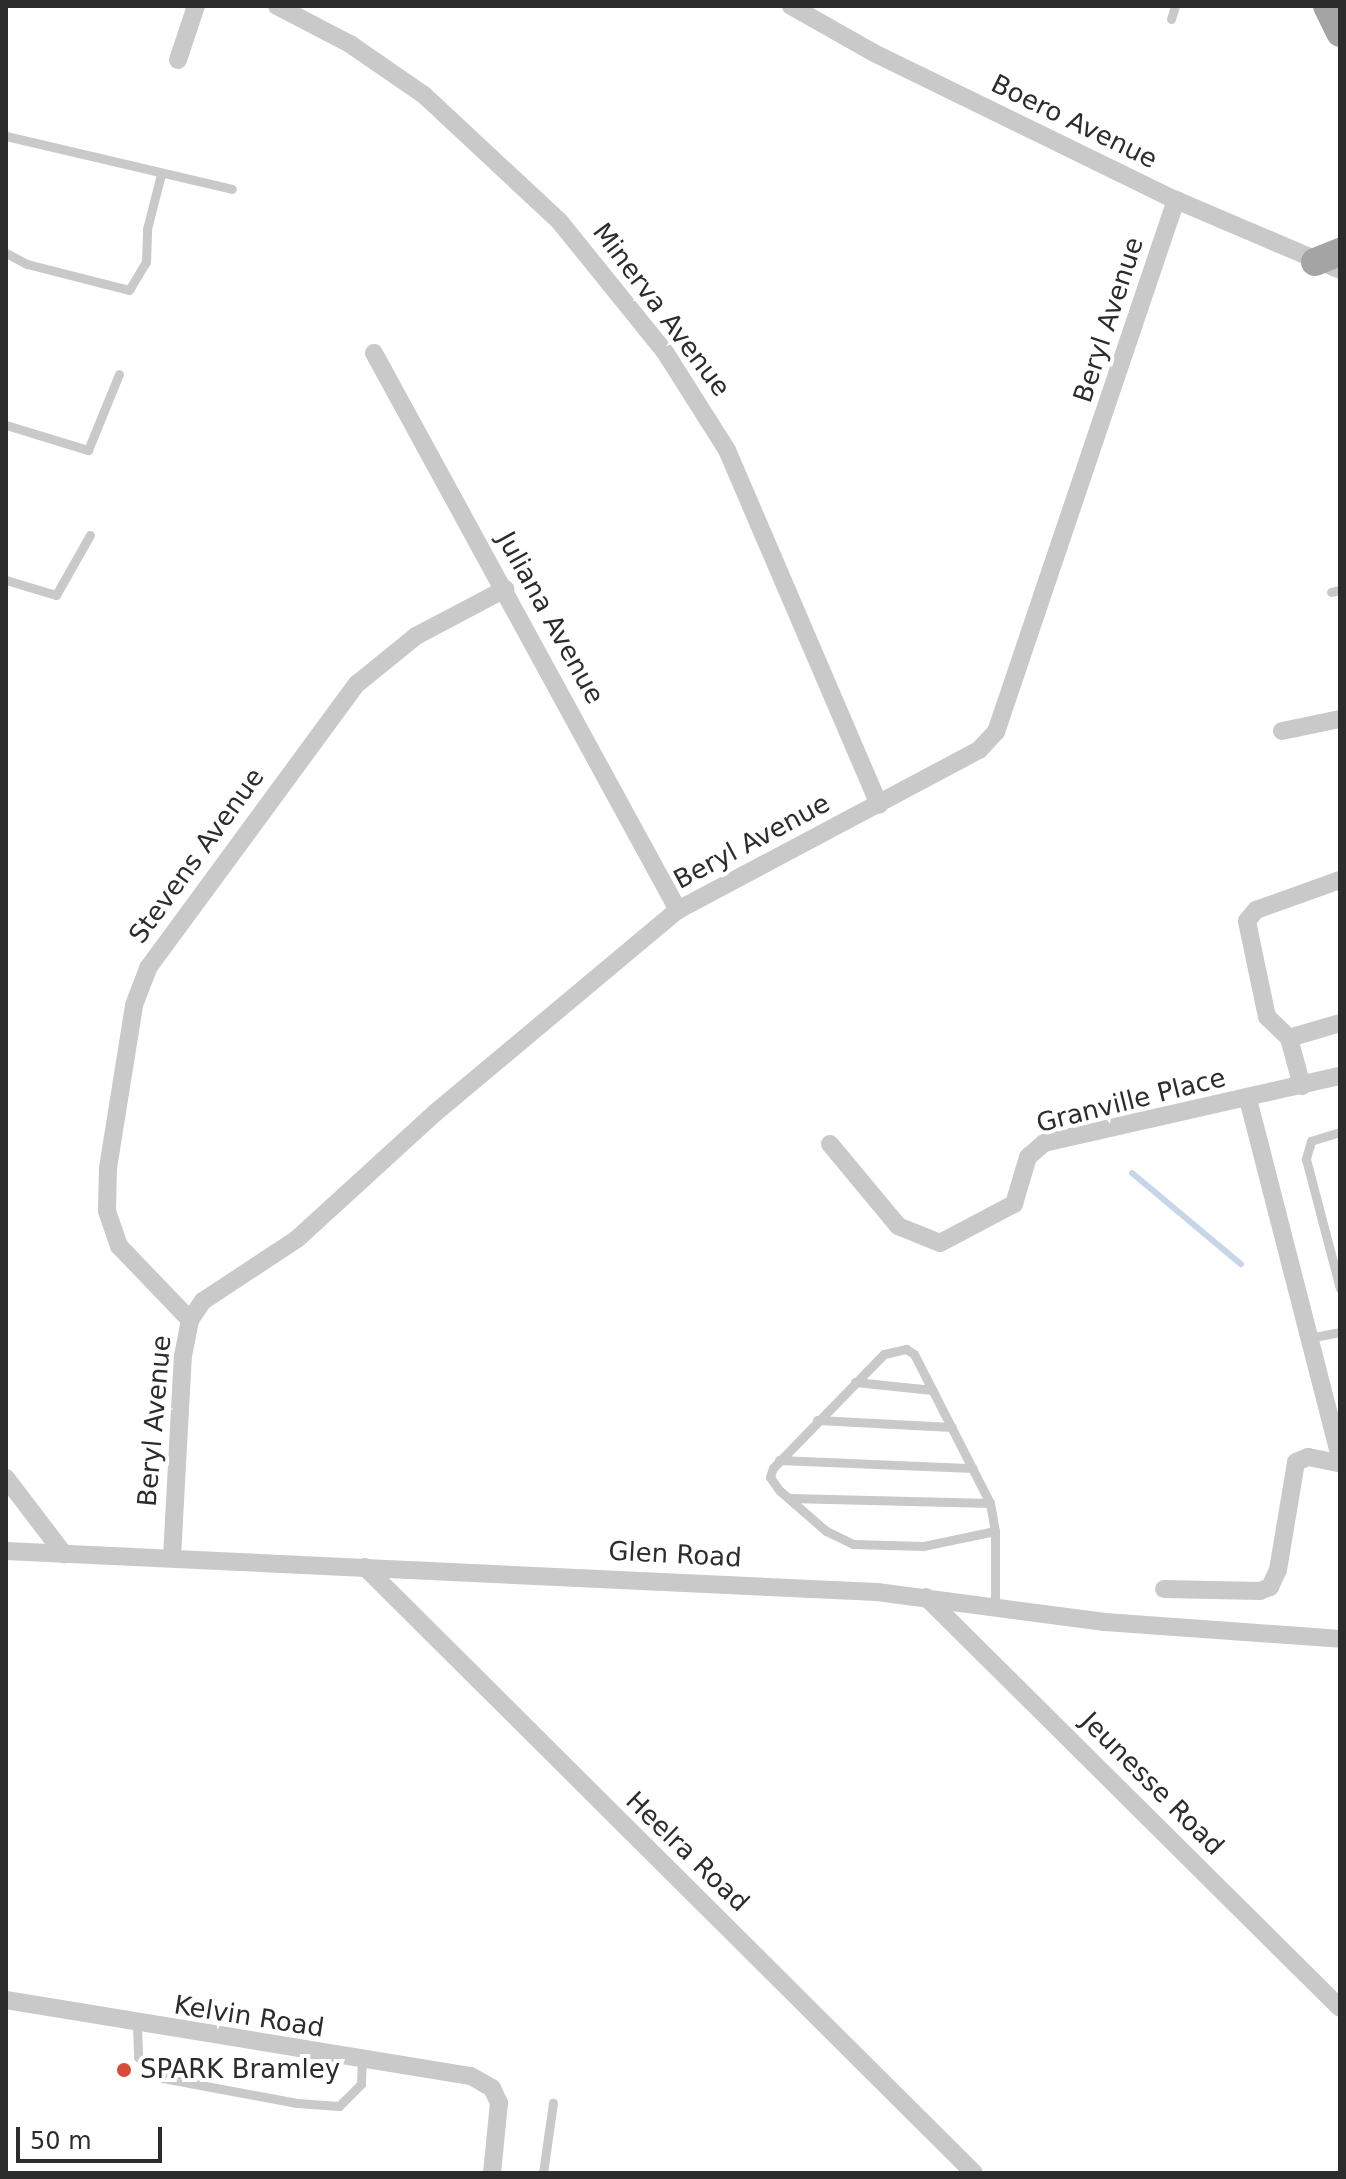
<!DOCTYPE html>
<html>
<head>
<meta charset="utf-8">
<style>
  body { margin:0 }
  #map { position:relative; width:1346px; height:2179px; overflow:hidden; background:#fff; font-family:"DejaVu Sans",sans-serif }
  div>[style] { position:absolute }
  .stream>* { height:6px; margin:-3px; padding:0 3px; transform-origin:3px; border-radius:3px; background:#c7d5e8 }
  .lane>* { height:9px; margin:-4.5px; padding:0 4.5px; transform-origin:4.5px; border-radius:4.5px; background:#c9c9c9 }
  .street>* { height:18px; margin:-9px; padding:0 9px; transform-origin:9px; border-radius:9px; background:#c9c9c9 }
  .primary>* { height:28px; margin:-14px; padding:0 14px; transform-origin:14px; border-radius:14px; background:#a4a4a4 }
  .dots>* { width:22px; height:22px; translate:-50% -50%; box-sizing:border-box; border:4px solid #fff; border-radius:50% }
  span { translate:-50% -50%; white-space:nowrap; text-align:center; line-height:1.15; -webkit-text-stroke:8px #fff; paint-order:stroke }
  .street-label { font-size:26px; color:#2c2c2c }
  .poi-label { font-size:26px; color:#2c2c2c }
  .left { translate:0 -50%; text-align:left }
  .frame { position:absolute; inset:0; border:8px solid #2c2c2c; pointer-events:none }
  .scale { position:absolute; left:16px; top:2127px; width:146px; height:36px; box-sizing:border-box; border:4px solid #2c2c2c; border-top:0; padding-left:10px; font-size:24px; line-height:28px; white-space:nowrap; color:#2c2c2c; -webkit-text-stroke:6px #fff; paint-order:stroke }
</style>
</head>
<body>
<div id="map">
  <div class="stream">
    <div style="left:1132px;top:1173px;width:142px;rotate:39.9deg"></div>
  </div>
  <div class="lane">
    <div style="left:1171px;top:19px;width:14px;rotate:-73deg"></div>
    <div style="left:6px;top:136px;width:232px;rotate:13.2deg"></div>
    <div style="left:6px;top:253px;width:24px;rotate:28deg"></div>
    <div style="left:27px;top:264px;width:105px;rotate:14.3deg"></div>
    <div style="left:129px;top:290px;width:33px;rotate:-59deg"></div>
    <div style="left:146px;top:262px;width:33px;rotate:-88deg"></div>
    <div style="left:147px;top:229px;width:57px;rotate:-75.7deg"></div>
    <div style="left:6px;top:425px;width:86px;rotate:17deg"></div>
    <div style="left:88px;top:450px;width:82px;rotate:-67.8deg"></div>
    <div style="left:6px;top:580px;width:52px;rotate:16.7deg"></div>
    <div style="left:56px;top:595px;width:69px;rotate:-60.5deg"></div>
    <div style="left:1331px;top:592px;width:9px;rotate:-13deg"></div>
    <div style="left:1340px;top:1132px;width:30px;rotate:163deg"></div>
    <div style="left:1311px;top:1141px;width:19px;rotate:106deg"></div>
    <div style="left:1306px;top:1159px;width:134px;rotate:75.3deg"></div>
    <div style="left:1309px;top:1338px;width:32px;rotate:-11deg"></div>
    <div style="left:855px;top:1382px;width:78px;rotate:5.9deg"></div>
    <div style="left:817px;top:1420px;width:135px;rotate:3deg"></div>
    <div style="left:779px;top:1460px;width:194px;rotate:2.4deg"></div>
    <div style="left:789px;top:1498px;width:201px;rotate:1.4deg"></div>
    <div style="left:995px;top:1531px;width:74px;rotate:168.2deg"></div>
    <div style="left:923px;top:1546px;width:70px;rotate:-178.4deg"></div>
    <div style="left:853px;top:1544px;width:30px;rotate:-154deg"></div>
    <div style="left:826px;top:1531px;width:62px;rotate:-138.9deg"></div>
    <div style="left:779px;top:1490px;width:16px;rotate:-125deg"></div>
    <div style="left:770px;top:1477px;width:9px;rotate:-72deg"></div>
    <div style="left:773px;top:1468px;width:159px;rotate:-45.8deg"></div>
    <div style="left:884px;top:1354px;width:23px;rotate:-13deg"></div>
    <div style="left:906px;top:1349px;width:9px;rotate:32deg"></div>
    <div style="left:914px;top:1354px;width:167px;rotate:63deg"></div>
    <div style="left:990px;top:1503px;width:28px;rotate:80deg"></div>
    <div style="left:995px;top:1531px;width:77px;rotate:90deg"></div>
    <div style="left:137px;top:2025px;width:32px;rotate:88deg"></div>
    <div style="left:138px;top:2057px;width:33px;rotate:40deg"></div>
    <div style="left:163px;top:2078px;width:136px;rotate:10.6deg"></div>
    <div style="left:297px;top:2103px;width:42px;rotate:4.1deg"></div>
    <div style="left:339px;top:2106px;width:31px;rotate:-45deg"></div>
    <div style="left:361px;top:2084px;width:23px;rotate:-88deg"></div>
    <div style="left:543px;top:2173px;width:71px;rotate:-81.9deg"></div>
  </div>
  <div class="street">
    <div style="left:277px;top:6px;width:82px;rotate:27.5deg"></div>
    <div style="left:350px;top:44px;width:90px;rotate:34.6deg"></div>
    <div style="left:424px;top:95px;width:186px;rotate:43deg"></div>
    <div style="left:560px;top:222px;width:167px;rotate:51.1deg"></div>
    <div style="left:665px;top:352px;width:116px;rotate:57.7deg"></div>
    <div style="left:727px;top:450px;width:386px;rotate:66.8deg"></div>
    <div style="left:791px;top:6px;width:95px;rotate:29.5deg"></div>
    <div style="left:874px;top:53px;width:336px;rotate:26deg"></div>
    <div style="left:1176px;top:200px;width:178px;rotate:23.1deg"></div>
    <div style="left:178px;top:60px;width:57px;rotate:-71.6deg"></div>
    <div style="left:374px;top:353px;width:635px;rotate:61.38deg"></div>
    <div style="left:1282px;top:731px;width:59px;rotate:-11.7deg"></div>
    <div style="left:1289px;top:1038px;width:53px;rotate:-16.4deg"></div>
    <div style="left:1302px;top:1086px;width:50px;rotate:-105.2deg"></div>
    <div style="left:1289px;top:1038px;width:30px;rotate:-136deg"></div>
    <div style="left:1267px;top:1017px;width:98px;rotate:-101.8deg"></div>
    <div style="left:1247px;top:921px;width:14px;rotate:-51deg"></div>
    <div style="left:1256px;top:910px;width:89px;rotate:-19.7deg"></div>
    <div style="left:1248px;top:1099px;width:371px;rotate:75.6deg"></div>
    <div style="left:830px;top:1144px;width:107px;rotate:50.3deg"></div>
    <div style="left:898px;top:1226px;width:45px;rotate:22deg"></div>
    <div style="left:940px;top:1243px;width:84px;rotate:-27.8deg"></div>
    <div style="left:1014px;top:1204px;width:49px;rotate:-73.4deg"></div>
    <div style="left:1028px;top:1157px;width:21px;rotate:-41deg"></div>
    <div style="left:1044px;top:1143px;width:303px;rotate:-12.8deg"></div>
    <div style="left:190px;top:1320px;width:103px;rotate:-133.8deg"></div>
    <div style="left:119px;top:1246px;width:37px;rotate:-109deg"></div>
    <div style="left:107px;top:1211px;width:43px;rotate:-88.7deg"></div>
    <div style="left:108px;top:1168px;width:165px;rotate:-80.9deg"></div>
    <div style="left:134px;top:1005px;width:40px;rotate:-69deg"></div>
    <div style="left:148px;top:968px;width:353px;rotate:-53.7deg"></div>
    <div style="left:357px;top:684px;width:76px;rotate:-39.1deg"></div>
    <div style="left:416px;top:636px;width:101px;rotate:-27.8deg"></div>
    <div style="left:6px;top:1478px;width:96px;rotate:52.7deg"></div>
    <div style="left:6px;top:1551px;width:872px;rotate:2.7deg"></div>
    <div style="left:877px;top:1592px;width:230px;rotate:7.5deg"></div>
    <div style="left:1105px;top:1622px;width:236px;rotate:4.1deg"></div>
    <div style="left:172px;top:1557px;width:201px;rotate:-86.9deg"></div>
    <div style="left:183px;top:1356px;width:37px;rotate:-79deg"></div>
    <div style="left:190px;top:1320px;width:23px;rotate:-56deg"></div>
    <div style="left:203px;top:1301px;width:113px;rotate:-33.4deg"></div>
    <div style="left:297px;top:1239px;width:187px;rotate:-42.4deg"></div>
    <div style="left:435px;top:1113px;width:317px;rotate:-39.9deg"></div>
    <div style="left:678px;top:910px;width:341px;rotate:-28deg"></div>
    <div style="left:979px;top:750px;width:25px;rotate:-47deg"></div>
    <div style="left:996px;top:732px;width:562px;rotate:-71.31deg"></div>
    <div style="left:365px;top:1567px;width:859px;rotate:44.86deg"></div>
    <div style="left:1164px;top:1589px;width:96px;rotate:1.2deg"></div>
    <div style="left:1260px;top:1591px;width:11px;rotate:-22deg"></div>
    <div style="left:1270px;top:1587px;width:19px;rotate:-65deg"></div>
    <div style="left:1278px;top:1570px;width:109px;rotate:-80.5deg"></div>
    <div style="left:1296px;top:1462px;width:13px;rotate:-23deg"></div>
    <div style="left:1308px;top:1457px;width:33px;rotate:11deg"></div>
    <div style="left:926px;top:1597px;width:583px;rotate:44.79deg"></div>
    <div style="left:6px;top:2000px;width:471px;rotate:9.3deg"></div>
    <div style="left:471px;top:2076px;width:24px;rotate:30deg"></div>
    <div style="left:492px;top:2088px;width:17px;rotate:65deg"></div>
    <div style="left:499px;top:2103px;width:70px;rotate:95.7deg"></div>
  </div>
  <div class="primary">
    <div style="left:1327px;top:6px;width:30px;rotate:64deg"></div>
    <div style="left:1315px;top:262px;width:27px;rotate:-22deg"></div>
  </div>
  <div class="dots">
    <div style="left:124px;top:2070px;background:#d94b38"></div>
  </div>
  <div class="street-label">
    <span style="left:1074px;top:122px;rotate:26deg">Boero Avenue</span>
    <span style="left:661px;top:310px;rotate:53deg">Minerva Avenue</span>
    <span style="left:1109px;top:320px;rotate:-72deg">Beryl Avenue</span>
    <span style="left:550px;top:618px;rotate:61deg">Juliana Avenue</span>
    <span style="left:752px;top:842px;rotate:-28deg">Beryl Avenue</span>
    <span style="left:197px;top:856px;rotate:-54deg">Stevens Avenue</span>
    <span style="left:1131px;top:1101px;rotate:-14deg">Granville Place</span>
    <span style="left:155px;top:1421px;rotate:-85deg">Beryl Avenue</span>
    <span style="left:675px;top:1555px;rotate:3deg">Glen Road</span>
    <span style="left:1152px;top:1784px;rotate:45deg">Jeunesse Road</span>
    <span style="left:687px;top:1852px;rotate:44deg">Heelra Road</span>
    <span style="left:249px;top:2017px;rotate:9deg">Kelvin Road</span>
  </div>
  <div class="poi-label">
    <span class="left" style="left:140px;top:2070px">SPARK Bramley</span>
  </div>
  <div class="frame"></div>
  <div class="scale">50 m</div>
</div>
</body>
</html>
